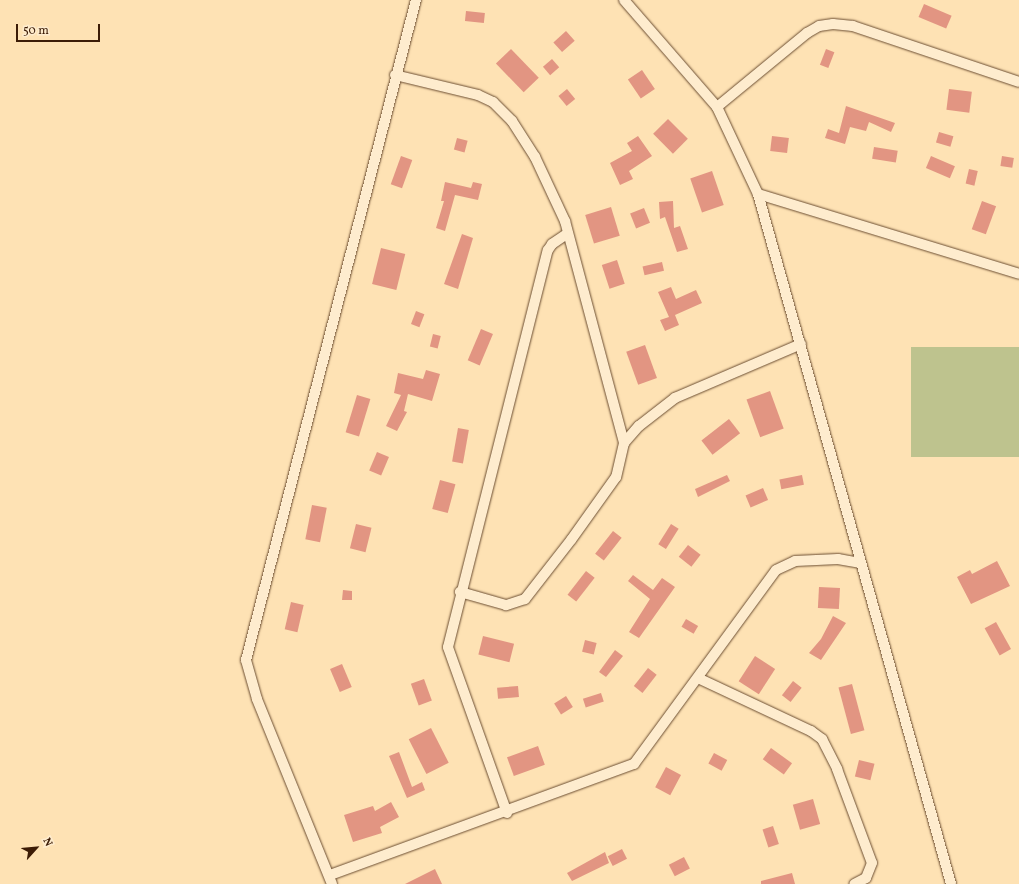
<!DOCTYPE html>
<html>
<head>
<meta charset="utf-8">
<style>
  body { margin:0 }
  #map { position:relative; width:1019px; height:884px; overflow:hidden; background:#fee2b4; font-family:Vollkorn,serif }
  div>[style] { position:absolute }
  .green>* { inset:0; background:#bec38e; transform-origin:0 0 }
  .building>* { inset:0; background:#e29582; transform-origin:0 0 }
  .roads { filter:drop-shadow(0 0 1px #6c4e32) drop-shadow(0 0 1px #6c4e32) }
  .minor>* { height:10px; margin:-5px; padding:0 5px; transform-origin:5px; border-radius:5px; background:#feecce }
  span { translate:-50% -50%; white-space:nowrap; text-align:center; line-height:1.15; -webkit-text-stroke:3px #feecce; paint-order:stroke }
  .north { position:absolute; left:16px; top:828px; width:40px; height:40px; -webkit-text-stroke:3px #feecce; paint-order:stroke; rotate:63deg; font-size:11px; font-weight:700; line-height:16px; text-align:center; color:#3c1c06 }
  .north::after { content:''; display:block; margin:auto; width:14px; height:18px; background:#3c1c06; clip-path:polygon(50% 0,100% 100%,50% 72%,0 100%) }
  .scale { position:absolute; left:16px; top:24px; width:84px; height:18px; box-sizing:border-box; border:2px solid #3c1c06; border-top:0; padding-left:5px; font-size:12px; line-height:14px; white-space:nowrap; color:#3c1c06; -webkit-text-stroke:3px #feecce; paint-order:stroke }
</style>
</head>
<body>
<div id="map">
  <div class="green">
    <div style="left:1019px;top:347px;width:110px;height:108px;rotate:90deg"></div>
  </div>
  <div class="building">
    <div style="left:924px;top:4px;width:30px;height:14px;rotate:23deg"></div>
    <div style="left:466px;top:11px;width:19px;height:10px;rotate:6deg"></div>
    <div style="left:566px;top:31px;width:13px;height:17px;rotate:48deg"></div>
    <div style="left:511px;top:49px;width:40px;height:21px;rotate:46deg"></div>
    <div style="left:826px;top:49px;width:9px;height:17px;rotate:21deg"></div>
    <div style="left:552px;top:59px;width:11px;height:12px;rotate:49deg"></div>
    <div style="left:642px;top:70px;width:23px;height:17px;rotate:56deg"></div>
    <div style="left:567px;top:89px;width:13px;height:11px;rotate:51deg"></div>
    <div style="left:949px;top:89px;width:23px;height:21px;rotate:7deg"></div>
    <div style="clip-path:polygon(846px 106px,895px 123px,891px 132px,869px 122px,866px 131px,850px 127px,845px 144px,825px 138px,828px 129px,839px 133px)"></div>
    <div style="left:668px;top:119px;width:28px;height:21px;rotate:45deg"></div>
    <div style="left:939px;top:132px;width:15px;height:11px;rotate:16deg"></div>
    <div style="clip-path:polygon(638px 136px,652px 156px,629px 171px,633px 179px,620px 185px,610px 163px,632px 151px,627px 143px)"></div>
    <div style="left:772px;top:136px;width:17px;height:15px;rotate:7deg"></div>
    <div style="left:457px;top:138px;width:11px;height:12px;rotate:15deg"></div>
    <div style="left:874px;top:147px;width:24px;height:12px;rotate:9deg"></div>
    <div style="left:401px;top:156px;width:12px;height:30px;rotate:20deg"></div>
    <div style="left:931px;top:156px;width:26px;height:13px;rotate:23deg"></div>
    <div style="left:1002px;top:156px;width:12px;height:10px;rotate:9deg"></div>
    <div style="left:969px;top:169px;width:9px;height:15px;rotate:13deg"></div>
    <div style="left:712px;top:171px;width:36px;height:23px;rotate:71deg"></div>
    <div style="clip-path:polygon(445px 182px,471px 188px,473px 182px,482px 184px,478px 200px,455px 195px,445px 231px,436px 228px,444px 201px,441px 201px)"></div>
    <div style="clip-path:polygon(673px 201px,674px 228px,680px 226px,688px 249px,677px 252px,665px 217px,660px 219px,659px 202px)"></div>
    <div style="left:982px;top:201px;width:15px;height:30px;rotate:20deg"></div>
    <div style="left:611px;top:207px;width:30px;height:27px;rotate:73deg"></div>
    <div style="left:644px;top:208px;width:16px;height:15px;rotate:68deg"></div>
    <div style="clip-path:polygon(462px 234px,473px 238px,458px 289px,444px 284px)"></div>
    <div style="left:381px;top:248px;width:25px;height:37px;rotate:14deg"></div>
    <div style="left:617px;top:260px;width:25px;height:16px;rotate:72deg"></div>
    <div style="left:662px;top:262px;width:9px;height:20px;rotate:77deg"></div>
    <div style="clip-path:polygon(671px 287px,676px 299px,696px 290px,702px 303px,675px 315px,679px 325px,665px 331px,660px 320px,669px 317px,658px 292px)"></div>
    <div style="left:416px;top:311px;width:9px;height:14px;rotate:21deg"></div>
    <div style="left:481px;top:329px;width:13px;height:34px;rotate:23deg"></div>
    <div style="left:433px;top:334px;width:8px;height:13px;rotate:14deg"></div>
    <div style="left:645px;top:345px;width:35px;height:20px;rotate:70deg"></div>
    <div style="clip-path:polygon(426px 370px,440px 374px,432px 401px,408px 394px,404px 411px,407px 412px,397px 431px,386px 426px,401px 395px,394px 393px,398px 373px,423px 379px)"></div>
    <div style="left:770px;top:391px;width:40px;height:25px;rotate:70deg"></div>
    <div style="left:357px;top:395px;width:14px;height:39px;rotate:17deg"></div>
    <div style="left:729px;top:419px;width:18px;height:35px;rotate:52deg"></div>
    <div style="left:458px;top:428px;width:11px;height:34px;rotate:10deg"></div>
    <div style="left:377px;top:452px;width:13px;height:20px;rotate:23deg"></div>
    <div style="clip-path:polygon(727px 475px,730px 481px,698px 497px,695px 489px)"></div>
    <div style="left:802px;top:475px;width:10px;height:23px;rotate:79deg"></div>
    <div style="left:440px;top:480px;width:16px;height:30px;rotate:15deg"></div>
    <div style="left:763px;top:488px;width:13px;height:19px;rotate:67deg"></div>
    <div style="left:312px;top:505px;width:15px;height:35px;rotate:11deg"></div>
    <div style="left:356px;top:524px;width:16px;height:25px;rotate:14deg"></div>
    <div style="left:671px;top:524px;width:9px;height:24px;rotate:32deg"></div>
    <div style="left:613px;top:531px;width:11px;height:29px;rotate:38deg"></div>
    <div style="left:688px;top:545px;width:16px;height:15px;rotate:38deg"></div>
    <div style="clip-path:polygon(997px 561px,1010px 586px,971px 604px,957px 577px,970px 570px,972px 574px)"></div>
    <div style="left:586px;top:571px;width:11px;height:30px;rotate:38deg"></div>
    <div style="clip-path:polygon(633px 575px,653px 590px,662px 578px,675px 587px,639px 638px,629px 632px,650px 599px,628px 581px)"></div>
    <div style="left:819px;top:587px;width:21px;height:21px;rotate:3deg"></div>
    <div style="clip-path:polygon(343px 590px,352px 591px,352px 600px,342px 600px)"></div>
    <div style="left:291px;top:602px;width:13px;height:28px;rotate:13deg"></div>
    <div style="clip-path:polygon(833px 616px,846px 623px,821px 660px,809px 653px,821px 639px)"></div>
    <div style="left:686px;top:619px;width:14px;height:9px;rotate:30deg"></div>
    <div style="left:996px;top:622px;width:31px;height:13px;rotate:61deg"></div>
    <div style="left:483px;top:636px;width:32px;height:19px;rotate:14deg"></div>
    <div style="left:585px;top:640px;width:12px;height:12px;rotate:14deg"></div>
    <div style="clip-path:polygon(615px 650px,623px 656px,606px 677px,599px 672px)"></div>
    <div style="left:755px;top:656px;width:24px;height:30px;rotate:33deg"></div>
    <div style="left:342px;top:664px;width:25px;height:13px;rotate:67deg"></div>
    <div style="left:648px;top:668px;width:11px;height:23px;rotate:38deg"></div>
    <div style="left:424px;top:679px;width:23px;height:14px;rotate:70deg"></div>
    <div style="left:793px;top:681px;width:11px;height:18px;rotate:38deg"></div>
    <div style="left:852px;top:684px;width:48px;height:14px;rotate:75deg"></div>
    <div style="left:518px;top:686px;width:11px;height:21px;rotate:85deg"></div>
    <div style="left:601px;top:693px;width:9px;height:19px;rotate:72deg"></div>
    <div style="left:566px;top:696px;width:13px;height:14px;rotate:58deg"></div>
    <div style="left:431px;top:728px;width:39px;height:25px;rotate:63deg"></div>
    <div style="left:538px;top:746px;width:20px;height:33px;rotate:70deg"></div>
    <div style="left:771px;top:748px;width:26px;height:14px;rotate:36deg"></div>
    <div style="clip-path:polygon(399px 752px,412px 787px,422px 782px,425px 790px,407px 798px,389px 756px)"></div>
    <div style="left:714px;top:753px;width:15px;height:12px;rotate:28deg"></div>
    <div style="left:859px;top:760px;width:16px;height:17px;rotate:14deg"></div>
    <div style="left:666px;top:767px;width:17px;height:23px;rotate:28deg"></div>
    <div style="left:813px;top:799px;width:26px;height:21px;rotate:74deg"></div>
    <div style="clip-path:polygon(391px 802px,399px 817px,380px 827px,382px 833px,353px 842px,344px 815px,373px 806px,375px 811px)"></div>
    <div style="left:773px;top:826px;width:19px;height:11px;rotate:72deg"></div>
    <div style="left:622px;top:849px;width:11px;height:16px;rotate:63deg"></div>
    <div style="clip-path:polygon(605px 852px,609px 863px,572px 881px,567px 873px)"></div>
    <div style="left:684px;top:857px;width:13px;height:17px;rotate:63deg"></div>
    <div style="clip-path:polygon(435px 869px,442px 884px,405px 884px)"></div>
    <div style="clip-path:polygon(792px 873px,795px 884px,761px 884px,761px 881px)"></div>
  </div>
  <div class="roads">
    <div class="minor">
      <div style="left:624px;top:0;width:142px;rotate:49deg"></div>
      <div style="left:717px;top:107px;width:96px;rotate:64.8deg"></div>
      <div style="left:758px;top:194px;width:716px;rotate:74.37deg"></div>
      <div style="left:395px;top:75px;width:85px;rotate:13.5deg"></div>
      <div style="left:478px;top:95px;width:17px;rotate:25deg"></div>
      <div style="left:493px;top:102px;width:27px;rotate:45deg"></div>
      <div style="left:512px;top:121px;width:43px;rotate:57.4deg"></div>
      <div style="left:535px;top:157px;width:71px;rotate:64.9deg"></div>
      <div style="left:565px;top:221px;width:230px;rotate:75.1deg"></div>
      <div style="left:624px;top:443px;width:35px;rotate:103deg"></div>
      <div style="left:616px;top:477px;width:77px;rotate:125.5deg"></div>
      <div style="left:571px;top:540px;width:75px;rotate:127.9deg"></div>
      <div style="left:525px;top:599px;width:20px;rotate:162deg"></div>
      <div style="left:506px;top:605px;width:48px;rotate:-164.2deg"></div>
      <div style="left:717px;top:107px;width:117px;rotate:-39.4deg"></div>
      <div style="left:807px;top:33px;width:14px;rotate:-30deg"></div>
      <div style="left:819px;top:26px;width:14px;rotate:-8deg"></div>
      <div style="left:833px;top:24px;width:20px;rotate:6deg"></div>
      <div style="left:853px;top:26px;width:175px;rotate:18.6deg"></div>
      <div style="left:758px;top:194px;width:273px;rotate:17deg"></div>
      <div style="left:624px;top:443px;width:23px;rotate:-49deg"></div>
      <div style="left:639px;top:426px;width:46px;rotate:-37.9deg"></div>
      <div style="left:675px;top:398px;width:137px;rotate:-23.2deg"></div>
      <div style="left:700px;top:679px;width:123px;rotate:25.1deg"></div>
      <div style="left:811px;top:731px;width:14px;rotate:36deg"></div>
      <div style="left:822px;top:739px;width:34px;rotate:63deg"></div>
      <div style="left:837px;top:769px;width:100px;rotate:69.6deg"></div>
      <div style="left:872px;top:863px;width:16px;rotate:112deg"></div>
      <div style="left:866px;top:878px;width:13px;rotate:153deg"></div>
      <div style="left:507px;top:813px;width:176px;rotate:-109.6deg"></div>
      <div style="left:448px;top:647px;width:409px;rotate:-75.9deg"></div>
      <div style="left:548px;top:250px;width:7px;rotate:-56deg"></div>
      <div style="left:552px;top:244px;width:18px;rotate:-34deg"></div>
      <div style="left:330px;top:875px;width:324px;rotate:-20.1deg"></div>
      <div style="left:634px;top:764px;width:240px;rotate:-53.8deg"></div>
      <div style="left:776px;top:570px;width:21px;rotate:-25deg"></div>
      <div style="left:795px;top:561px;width:43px;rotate:-2.7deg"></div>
      <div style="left:838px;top:559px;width:22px;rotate:10deg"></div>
      <div style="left:332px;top:884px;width:200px;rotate:-112.1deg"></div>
      <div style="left:257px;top:699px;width:41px;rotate:-105.8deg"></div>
      <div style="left:246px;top:660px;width:682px;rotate:-75.56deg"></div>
    </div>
  </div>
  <div class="north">N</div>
  <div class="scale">50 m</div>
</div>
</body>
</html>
